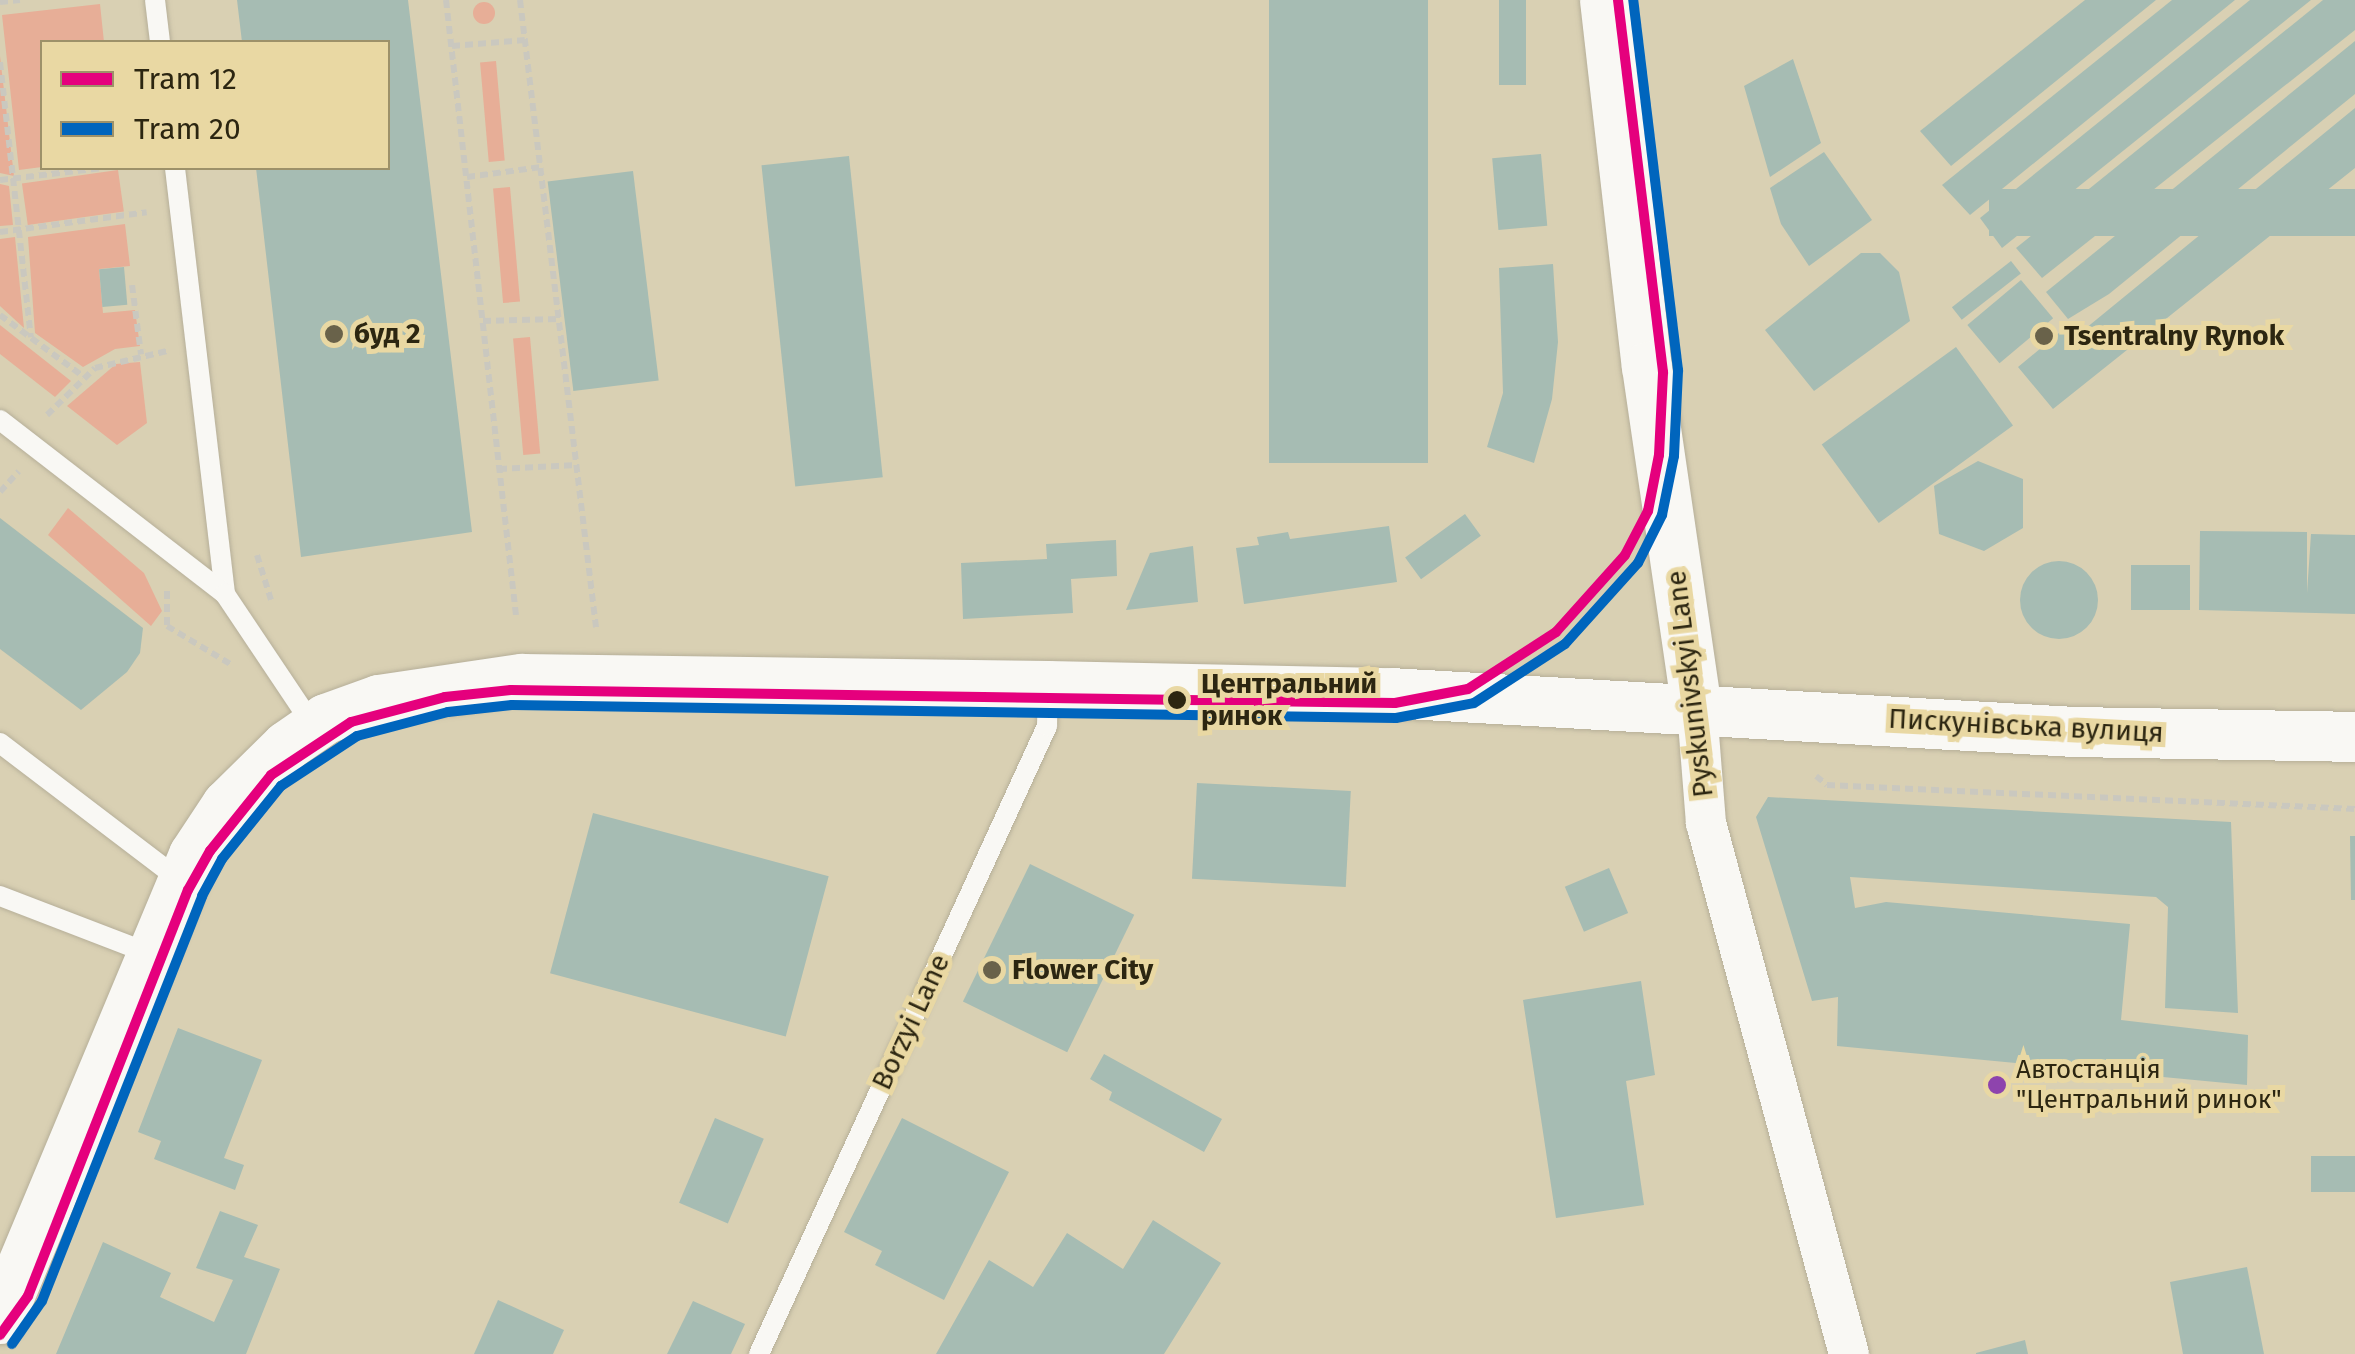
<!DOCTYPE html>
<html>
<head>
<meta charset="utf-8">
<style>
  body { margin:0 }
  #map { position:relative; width:2355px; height:1354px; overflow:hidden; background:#d9d0b3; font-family:"Fira Sans",sans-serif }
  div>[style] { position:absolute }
  .green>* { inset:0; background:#e7ae97; transform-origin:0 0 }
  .round { border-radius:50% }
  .building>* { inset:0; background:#a6bcb3; transform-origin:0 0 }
  .path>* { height:6px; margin-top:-3px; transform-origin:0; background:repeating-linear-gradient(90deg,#cac8bf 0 8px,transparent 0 13px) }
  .roads { filter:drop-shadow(0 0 2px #b6af99) drop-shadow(0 0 2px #b6af99) }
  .service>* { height:20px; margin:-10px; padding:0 10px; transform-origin:10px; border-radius:10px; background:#f9f8f4 }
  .minor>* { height:40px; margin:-20px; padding:0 20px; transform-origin:20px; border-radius:20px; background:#f9f8f4 }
  .tertiary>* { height:50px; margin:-25px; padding:0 25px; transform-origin:25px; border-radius:25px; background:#f9f8f4 }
  .tram-1>* { height:10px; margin:-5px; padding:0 5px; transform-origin:5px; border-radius:5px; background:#e5007d }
  .tram-2>* { height:10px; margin:-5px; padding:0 5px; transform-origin:5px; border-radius:5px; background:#0065bd }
  .dots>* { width:28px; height:28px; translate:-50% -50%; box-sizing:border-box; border:5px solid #e9d8a3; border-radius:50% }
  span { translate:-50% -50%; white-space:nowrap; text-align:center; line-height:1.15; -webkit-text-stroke:10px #e9d8a3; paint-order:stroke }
  .bus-label { font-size:26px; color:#2c2611 }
  .left { translate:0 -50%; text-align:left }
  .poi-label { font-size:28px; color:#2c2611; font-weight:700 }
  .stop-label { font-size:28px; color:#2c2611; font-weight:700 }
  .street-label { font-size:28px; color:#2c2611 }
  .legend { position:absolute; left:40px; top:40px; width:350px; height:130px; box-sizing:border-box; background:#e9d8a3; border:2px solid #9d9169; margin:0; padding:12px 18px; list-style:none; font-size:30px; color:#2c2611 }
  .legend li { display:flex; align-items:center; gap:20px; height:50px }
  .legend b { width:50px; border:2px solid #9d9169 }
</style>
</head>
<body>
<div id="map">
  <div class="green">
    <div class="round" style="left:473px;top:2px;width:22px;height:22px"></div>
    <div style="clip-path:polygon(100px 4px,104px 42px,42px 42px,42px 167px,19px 170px,2px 15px)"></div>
    <div style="clip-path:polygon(0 56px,14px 176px,0 173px)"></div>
    <div style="left:496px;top:61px;width:100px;height:16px;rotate:85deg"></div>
    <div style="left:118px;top:170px;width:42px;height:97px;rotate:82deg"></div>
    <div style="clip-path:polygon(0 184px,9px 186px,13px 225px,0 226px)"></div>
    <div style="left:510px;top:187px;width:115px;height:17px;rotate:85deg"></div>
    <div style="clip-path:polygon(125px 224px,130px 266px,99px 269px,103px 313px,135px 310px,140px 346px,115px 349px,83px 367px,35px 333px,28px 237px)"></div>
    <div style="clip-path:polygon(15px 237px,24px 328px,0 306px,0 239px)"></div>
    <div style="clip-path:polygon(0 325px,71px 381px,55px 397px,0 354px)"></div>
    <div style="left:530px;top:337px;width:117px;height:17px;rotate:85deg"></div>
    <div style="clip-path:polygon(140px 362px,147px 423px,117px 445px,67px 406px,116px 364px)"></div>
    <div style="clip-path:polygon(68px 508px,144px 573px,162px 611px,151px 626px,48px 535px)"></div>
  </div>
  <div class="building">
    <div style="clip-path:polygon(237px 0,408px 0,472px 532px,301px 557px,256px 168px,388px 168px,388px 42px,242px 42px)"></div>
    <div style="left:1269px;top:0;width:159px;height:463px"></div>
    <div style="left:1499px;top:0;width:27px;height:85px"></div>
    <div style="clip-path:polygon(2085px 0,2156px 0,1951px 166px,1920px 131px)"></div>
    <div style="clip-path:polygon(2172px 0,2235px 0,1970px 215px,1942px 185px)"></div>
    <div style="clip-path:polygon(2250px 0,2311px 0,2002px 248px,1980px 218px)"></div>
    <div style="clip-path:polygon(2323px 0,2355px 0,2355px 30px,2042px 278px,2016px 248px)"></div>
    <div style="clip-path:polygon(2355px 41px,2355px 94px,2109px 294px,2068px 319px,2046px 292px)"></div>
    <div style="clip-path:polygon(1793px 59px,1821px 143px,1770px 177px,1744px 86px)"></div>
    <div style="clip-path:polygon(2355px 108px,2355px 168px,2053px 409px,2018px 367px,2065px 328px,2080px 333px)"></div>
    <div style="clip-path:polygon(1824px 152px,1872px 220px,1809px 266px,1781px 224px,1770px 188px)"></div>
    <div style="left:1541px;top:154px;width:72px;height:49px;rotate:85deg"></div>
    <div style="left:849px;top:156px;width:323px;height:88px;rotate:84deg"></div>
    <div style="left:633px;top:171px;width:211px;height:86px;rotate:83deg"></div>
    <div style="left:2355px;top:189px;width:47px;height:366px;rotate:90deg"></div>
    <div style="clip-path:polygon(1861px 253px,1880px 253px,1899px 272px,1910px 321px,1814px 391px,1765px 330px)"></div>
    <div style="left:2011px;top:261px;width:16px;height:75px;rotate:52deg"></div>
    <div style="clip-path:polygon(1553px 264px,1558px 342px,1552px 399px,1534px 463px,1487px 447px,1503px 393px,1499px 268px)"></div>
    <div style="left:124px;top:267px;width:38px;height:25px;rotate:85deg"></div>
    <div style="left:2021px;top:280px;width:50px;height:70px;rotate:50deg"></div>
    <div style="left:1956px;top:347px;width:97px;height:166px;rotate:54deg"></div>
    <div style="clip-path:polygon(1978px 461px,2023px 479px,2023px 528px,1984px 551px,1939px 534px,1934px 486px)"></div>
    <div style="left:1465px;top:514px;width:27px;height:74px;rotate:54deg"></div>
    <div style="clip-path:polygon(0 518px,143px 628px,140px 653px,127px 672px,81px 710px,0 649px)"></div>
    <div style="clip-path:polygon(1389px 526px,1397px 582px,1244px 604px,1236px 548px,1259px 545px,1257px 537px,1288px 532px,1290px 539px)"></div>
    <div style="clip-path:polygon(2200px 531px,2307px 532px,2307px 593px,2311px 534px,2355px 535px,2355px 614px,2199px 610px)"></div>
    <div style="clip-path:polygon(1116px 540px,1117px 576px,1071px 579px,1073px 613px,963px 619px,961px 563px,1047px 559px,1046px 544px)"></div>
    <div style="clip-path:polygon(1193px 546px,1198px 602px,1126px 610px,1150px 553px)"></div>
    <div class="round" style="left:2020px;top:561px;width:78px;height:78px"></div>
    <div style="left:2131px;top:565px;width:59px;height:45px"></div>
    <div style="left:1197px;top:783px;width:154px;height:96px;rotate:3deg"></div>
    <div style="clip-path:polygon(1768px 797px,2231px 822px,2238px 1013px,2165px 1008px,2168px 907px,2156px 897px,1850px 877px,1855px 908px,1886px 902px,2130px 924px,2121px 1020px,2248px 1035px,2247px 1085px,1837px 1046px,1838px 997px,1812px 1001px,1756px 817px)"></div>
    <div style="left:593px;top:813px;width:244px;height:166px;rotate:15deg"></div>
    <div style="clip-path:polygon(2350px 836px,2355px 836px,2355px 900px,2351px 900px)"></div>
    <div style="left:1030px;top:864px;width:116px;height:153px;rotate:26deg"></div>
    <div style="left:1609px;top:868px;width:49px;height:48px;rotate:67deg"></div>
    <div style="clip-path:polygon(1641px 981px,1655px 1075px,1626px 1081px,1644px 1205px,1556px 1218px,1523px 1000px)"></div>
    <div style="clip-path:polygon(178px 1028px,262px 1060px,224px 1158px,244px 1165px,235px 1190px,154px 1159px,161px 1141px,138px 1132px)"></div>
    <div style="clip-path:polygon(1104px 1054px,1222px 1119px,1204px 1152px,1109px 1100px,1112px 1092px,1090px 1079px)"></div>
    <div style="left:715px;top:1118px;width:53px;height:92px;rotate:23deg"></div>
    <div style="clip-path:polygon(902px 1118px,1009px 1172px,944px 1300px,875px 1265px,882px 1251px,844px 1232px)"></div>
    <div style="left:2355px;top:1156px;width:36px;height:44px;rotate:90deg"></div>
    <div style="clip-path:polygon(220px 1211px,258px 1225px,244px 1257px,280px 1269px,246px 1354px,56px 1354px,103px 1242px,171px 1273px,160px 1297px,214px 1322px,233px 1280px,196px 1268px)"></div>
    <div style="clip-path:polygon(1153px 1220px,1221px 1263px,1164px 1354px,936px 1354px,989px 1260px,1033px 1287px,1067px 1233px,1123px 1269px)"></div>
    <div style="clip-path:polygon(2247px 1267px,2264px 1354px,2183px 1354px,2170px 1282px)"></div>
    <div style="clip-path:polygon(498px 1300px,564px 1330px,553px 1354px,474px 1354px)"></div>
    <div style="clip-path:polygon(693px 1301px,745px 1324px,731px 1354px,667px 1354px)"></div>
    <div style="clip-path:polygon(2025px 1340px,2028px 1354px,1976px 1354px,1976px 1353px)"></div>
  </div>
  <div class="path">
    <div style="left:446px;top:0;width:619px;rotate:83.51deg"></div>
    <div style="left:520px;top:0;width:632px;rotate:83.09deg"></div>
    <div style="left:0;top:2px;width:20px;rotate:-6deg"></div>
    <div style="left:452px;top:46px;width:73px;rotate:-4.7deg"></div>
    <div style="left:0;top:62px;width:277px;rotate:83.6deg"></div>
    <div style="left:467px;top:177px;width:75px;rotate:-7.7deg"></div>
    <div style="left:0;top:180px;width:103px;rotate:-6.7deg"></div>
    <div style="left:0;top:232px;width:148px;rotate:-7.7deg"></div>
    <div style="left:132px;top:285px;width:70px;rotate:82.6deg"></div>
    <div style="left:0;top:315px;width:104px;rotate:36.4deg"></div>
    <div style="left:483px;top:321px;width:76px;rotate:-1.5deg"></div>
    <div style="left:47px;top:415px;width:67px;rotate:-44.4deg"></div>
    <div style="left:95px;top:368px;width:74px;rotate:-13.3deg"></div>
    <div style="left:499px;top:469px;width:78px;rotate:-2.9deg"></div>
    <div style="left:0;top:492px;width:28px;rotate:-48deg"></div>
    <div style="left:257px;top:555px;width:47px;rotate:72.7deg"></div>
    <div style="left:167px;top:591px;width:35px;rotate:90deg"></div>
    <div style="left:167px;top:626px;width:76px;rotate:31deg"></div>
    <div style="left:1816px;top:776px;width:14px;rotate:39deg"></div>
    <div style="left:1827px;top:785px;width:529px;rotate:2.6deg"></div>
  </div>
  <div class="roads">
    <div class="service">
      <div style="left:155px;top:0;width:42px;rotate:83.2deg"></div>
      <div style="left:175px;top:168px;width:429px;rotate:83.3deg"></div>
      <div style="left:0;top:420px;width:284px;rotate:37.7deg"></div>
      <div style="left:225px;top:594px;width:160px;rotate:56.2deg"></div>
      <div style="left:0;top:743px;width:228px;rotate:37.3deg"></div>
      <div style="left:0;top:896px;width:162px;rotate:21deg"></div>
      <div style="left:759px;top:1354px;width:691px;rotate:-65.36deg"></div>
      <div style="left:1047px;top:726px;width:40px;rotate:-88.6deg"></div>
    </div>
    <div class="minor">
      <div style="left:1697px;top:709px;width:114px;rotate:85.5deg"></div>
      <div style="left:1706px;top:823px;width:550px;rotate:74.93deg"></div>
    </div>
    <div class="tertiary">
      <div style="left:1605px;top:0;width:369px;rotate:83.5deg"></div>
      <div style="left:1647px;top:367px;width:346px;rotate:81.7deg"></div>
      <div style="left:0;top:1319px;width:503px;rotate:-67.31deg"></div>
      <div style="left:194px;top:855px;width:60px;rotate:-56.6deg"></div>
      <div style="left:227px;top:805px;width:84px;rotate:-44.5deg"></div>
      <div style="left:287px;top:746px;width:47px;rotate:-34.7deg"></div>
      <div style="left:326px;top:719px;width:56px;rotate:-19.7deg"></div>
      <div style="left:379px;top:700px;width:145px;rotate:-8.4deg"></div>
      <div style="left:522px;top:679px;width:526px;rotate:0.76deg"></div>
      <div style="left:1048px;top:686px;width:342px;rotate:1.2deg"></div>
      <div style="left:1390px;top:693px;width:685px;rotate:3.26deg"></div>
      <div style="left:2074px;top:732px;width:281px;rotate:1deg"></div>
    </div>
  </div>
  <div class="tram-1">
    <div style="left:0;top:1335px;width:48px;rotate:-54.3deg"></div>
    <div style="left:28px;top:1296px;width:436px;rotate:-68.5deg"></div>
    <div style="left:188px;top:890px;width:45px;rotate:-60.6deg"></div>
    <div style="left:210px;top:851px;width:97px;rotate:-51.2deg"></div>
    <div style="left:271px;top:775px;width:96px;rotate:-33.5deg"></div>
    <div style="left:351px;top:722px;width:97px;rotate:-14.9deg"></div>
    <div style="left:445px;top:697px;width:66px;rotate:-6.1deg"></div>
    <div style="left:511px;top:690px;width:884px;rotate:0.84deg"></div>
    <div style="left:1395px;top:703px;width:74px;rotate:-10.9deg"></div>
    <div style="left:1468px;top:689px;width:105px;rotate:-32.9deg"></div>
    <div style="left:1556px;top:632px;width:103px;rotate:-48.1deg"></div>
    <div style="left:1625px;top:555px;width:50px;rotate:-62.4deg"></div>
    <div style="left:1648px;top:511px;width:57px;rotate:-78.9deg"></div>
    <div style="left:1659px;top:455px;width:83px;rotate:-87.2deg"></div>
    <div style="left:1663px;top:372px;width:375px;rotate:-96.9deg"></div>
  </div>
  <div class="tram-2">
    <div style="left:12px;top:1344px;width:52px;rotate:-55.1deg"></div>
    <div style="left:42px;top:1301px;width:435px;rotate:-68.4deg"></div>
    <div style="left:202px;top:896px;width:42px;rotate:-61.6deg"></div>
    <div style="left:222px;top:859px;width:94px;rotate:-51.1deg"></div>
    <div style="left:281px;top:786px;width:91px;rotate:-33.3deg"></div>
    <div style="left:357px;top:736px;width:94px;rotate:-14.8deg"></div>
    <div style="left:448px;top:712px;width:64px;rotate:-6.2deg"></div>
    <div style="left:512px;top:705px;width:884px;rotate:0.84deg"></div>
    <div style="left:1396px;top:718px;width:79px;rotate:-10.9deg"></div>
    <div style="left:1474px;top:703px;width:108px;rotate:-33deg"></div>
    <div style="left:1565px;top:644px;width:109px;rotate:-48deg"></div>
    <div style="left:1638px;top:563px;width:54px;rotate:-63.4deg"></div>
    <div style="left:1662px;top:515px;width:60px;rotate:-78.5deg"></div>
    <div style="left:1674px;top:456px;width:86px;rotate:-87.3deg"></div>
    <div style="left:1678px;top:370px;width:373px;rotate:-96.9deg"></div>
  </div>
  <div class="dots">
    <div style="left:334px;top:334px;background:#69624a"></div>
    <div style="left:2044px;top:336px;background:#69624a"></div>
    <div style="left:1177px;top:700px;background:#2c2611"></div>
    <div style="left:992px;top:970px;background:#69624a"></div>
    <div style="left:1997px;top:1085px;background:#8e44ad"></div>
  </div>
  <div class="bus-label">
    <span class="left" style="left:2016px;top:1085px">Автостанція<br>"Центральний ринок"</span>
  </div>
  <div class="poi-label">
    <span class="left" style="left:354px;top:334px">буд 2</span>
    <span class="left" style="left:2064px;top:336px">Tsentralny Rynok</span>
    <span class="left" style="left:1012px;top:970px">Flower City</span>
  </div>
  <div class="stop-label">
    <span class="left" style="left:1201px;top:700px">Центральний<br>ринок</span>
  </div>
  <div class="street-label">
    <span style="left:1690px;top:684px;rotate:-97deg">Pyskunivskyi Lane</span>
    <span style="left:2026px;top:726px;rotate:3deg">Пискунівська вулиця</span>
    <span style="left:911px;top:1022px;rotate:-65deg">Borzyi Lane</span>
  </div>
  <ul class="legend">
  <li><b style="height:12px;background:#e5007d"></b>Tram 12</li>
  <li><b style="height:12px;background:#0065bd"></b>Tram 20</li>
  </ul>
</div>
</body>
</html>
